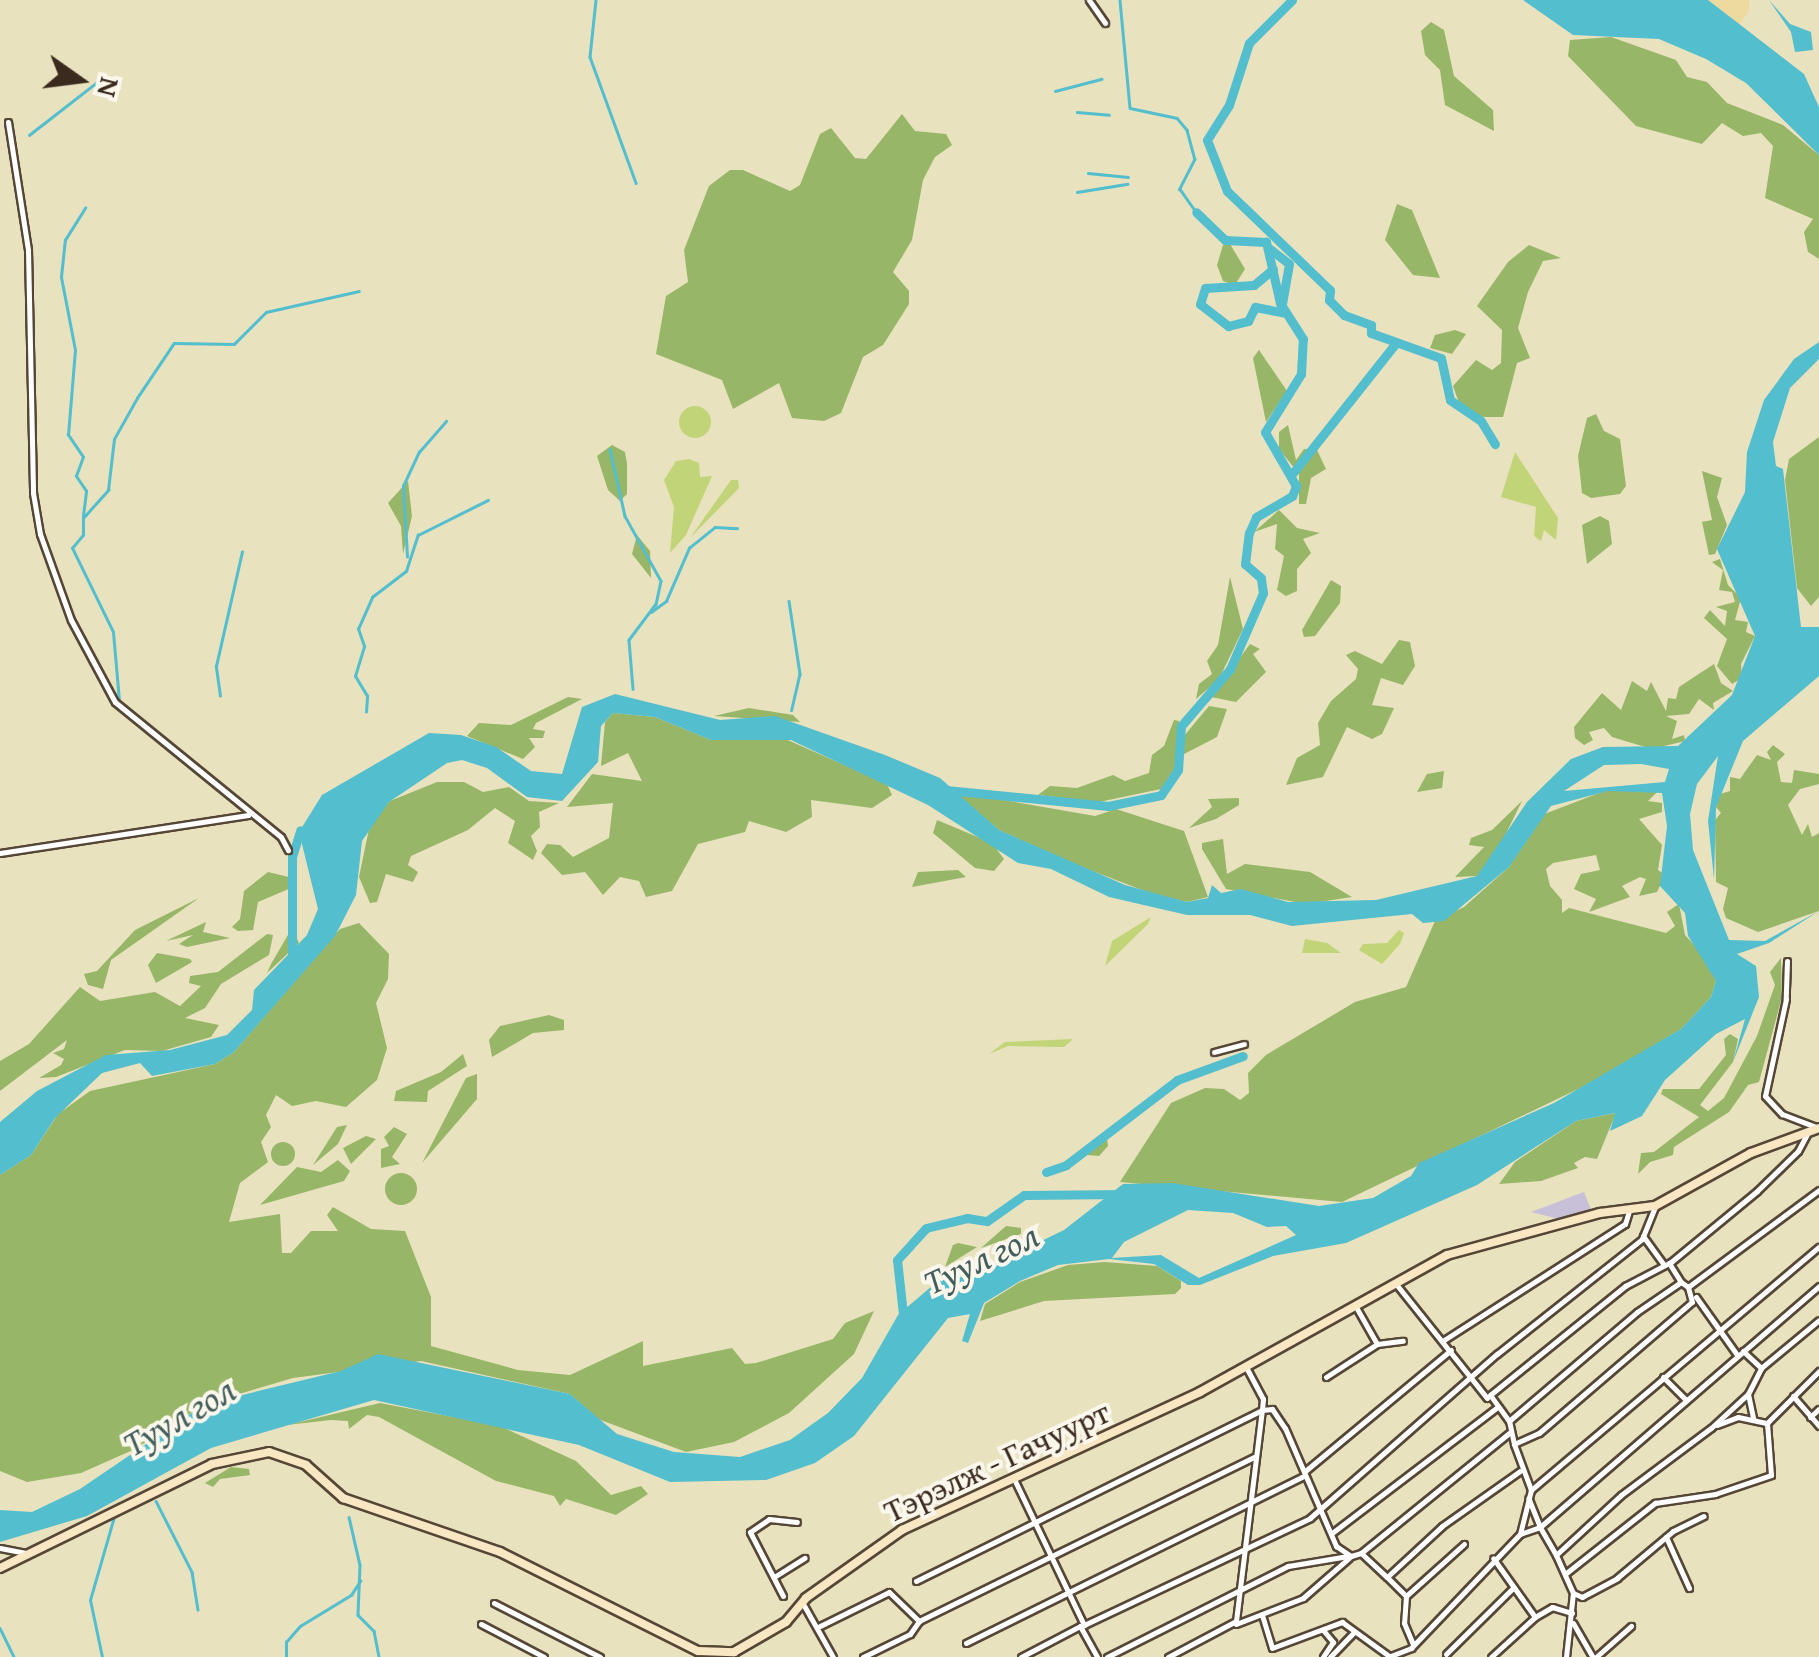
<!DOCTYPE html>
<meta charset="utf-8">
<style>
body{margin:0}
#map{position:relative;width:1819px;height:1657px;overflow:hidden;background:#e8e2bf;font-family:"Gentium Book Plus",serif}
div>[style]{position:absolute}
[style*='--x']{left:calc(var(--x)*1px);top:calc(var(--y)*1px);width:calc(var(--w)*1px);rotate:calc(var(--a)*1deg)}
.industrial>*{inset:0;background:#c8bfd8}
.green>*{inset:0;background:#c1d578}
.round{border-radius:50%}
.forest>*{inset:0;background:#98b668}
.sand>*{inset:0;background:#eeda9e}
.water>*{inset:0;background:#53bece}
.stream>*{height:2.5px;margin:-1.25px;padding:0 1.25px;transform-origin:1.25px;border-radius:1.25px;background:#53bece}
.river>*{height:9px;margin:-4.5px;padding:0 4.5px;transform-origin:4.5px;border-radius:4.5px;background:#53bece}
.roads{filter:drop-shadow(2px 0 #554636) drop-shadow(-2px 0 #554636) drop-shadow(0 2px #554636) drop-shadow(0 -2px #554636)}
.minor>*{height:5px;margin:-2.5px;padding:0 2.5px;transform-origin:2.5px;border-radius:2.5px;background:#fff}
.secondary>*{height:8px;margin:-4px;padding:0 4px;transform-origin:4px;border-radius:4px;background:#f9e7c3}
span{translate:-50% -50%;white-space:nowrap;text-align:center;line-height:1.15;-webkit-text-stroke:8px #fbf7ec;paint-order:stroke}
.street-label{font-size:32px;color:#3b2a1e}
.water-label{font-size:35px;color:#435e5c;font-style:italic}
.north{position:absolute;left:30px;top:30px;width:100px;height:100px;-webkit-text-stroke:8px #fbf7ec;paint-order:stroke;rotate:104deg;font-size:28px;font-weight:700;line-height:40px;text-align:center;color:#3b2a1e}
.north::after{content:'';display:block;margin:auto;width:35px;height:45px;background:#3b2a1e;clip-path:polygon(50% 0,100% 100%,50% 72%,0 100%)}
</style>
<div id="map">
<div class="industrial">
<div style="clip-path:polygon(1584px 1192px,1593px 1215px,1571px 1222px,1531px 1212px)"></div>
</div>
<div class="green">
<div class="round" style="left:679px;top:406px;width:32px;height:32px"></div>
<div style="clip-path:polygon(1515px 452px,1558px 518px,1556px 540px,1544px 530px,1541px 541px,1534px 536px,1536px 507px,1501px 497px)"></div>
<div style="clip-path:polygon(689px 459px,699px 463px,700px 477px,712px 476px,686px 535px,670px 553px,674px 507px,664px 480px,676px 461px)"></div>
<div style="clip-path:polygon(731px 480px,738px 480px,739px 488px,690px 538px)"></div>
<div style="clip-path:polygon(1151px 917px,1148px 924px,1105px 966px,1112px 941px)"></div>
<div style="clip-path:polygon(1399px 930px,1404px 933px,1400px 944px,1382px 964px,1359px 950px,1363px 944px,1387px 943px)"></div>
<div style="clip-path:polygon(1305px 939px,1327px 943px,1341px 953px,1302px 953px)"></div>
<div style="clip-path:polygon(1073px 1039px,1064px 1047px,1008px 1046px,989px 1054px,1005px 1042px)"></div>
</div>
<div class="forest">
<div style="clip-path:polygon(1431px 22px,1444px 30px,1454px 76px,1493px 110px,1494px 131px,1445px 105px,1440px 70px,1425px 55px,1421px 31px)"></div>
<div style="clip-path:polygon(1611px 37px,1676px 60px,1687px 77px,1707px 82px,1727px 103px,1783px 125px,1819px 155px,1819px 259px,1808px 252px,1804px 232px,1813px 219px,1765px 198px,1773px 146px,1761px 133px,1743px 136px,1722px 123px,1702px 144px,1636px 126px,1568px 56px,1570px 40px)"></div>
<div style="clip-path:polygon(902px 114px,915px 131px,946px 134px,952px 145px,935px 157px,923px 180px,912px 240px,893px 272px,909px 291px,909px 304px,883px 345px,863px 357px,841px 413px,824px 421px,792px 418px,779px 383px,733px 409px,722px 380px,656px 354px,666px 296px,688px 282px,684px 250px,709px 186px,730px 170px,743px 170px,790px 191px,800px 185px,820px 134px,831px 128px,855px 158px,866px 159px)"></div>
<div style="clip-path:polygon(1397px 204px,1412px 210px,1440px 278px,1413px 275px,1385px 240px)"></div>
<div style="clip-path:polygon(1230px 244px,1245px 269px,1235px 285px,1223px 281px,1217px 265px,1223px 245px)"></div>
<div style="clip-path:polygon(1529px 245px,1561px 258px,1543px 261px,1528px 292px,1518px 328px,1530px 358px,1517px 363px,1503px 417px,1483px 417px,1459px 403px,1453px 386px,1476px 360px,1492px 370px,1501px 363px,1502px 330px,1477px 306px,1508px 262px)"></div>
<div style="clip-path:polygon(1455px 330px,1466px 334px,1452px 354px,1430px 348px,1435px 335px)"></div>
<div style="clip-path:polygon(1259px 350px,1287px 391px,1266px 422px,1253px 358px)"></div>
<div style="clip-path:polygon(1596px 414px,1604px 431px,1620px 439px,1626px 486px,1620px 494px,1591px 498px,1582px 493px,1578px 456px,1587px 418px)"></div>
<div style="clip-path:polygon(1288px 425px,1296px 460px,1304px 449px,1317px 450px,1326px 469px,1311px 478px,1306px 504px,1299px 504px,1299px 474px,1279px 449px,1279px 432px)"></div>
<div style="clip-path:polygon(1819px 437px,1819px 597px,1811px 606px,1797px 588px,1785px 480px,1789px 459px)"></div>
<div style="clip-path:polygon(612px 445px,625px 452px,627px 464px,627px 494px,620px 501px,608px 490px,597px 456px)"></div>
<div style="clip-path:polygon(1702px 471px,1722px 478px,1717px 497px,1727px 525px,1715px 554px,1709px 555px,1702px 522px,1712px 520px)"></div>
<div style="clip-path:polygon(408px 481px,412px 516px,403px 554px,401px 526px,388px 503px)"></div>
<div style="clip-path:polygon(1279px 510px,1297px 528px,1320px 533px,1303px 539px,1311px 553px,1297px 569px,1297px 591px,1286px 596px,1277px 590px,1284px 556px,1275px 549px,1277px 524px,1254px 532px)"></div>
<div style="clip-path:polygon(1600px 516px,1609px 521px,1612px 544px,1587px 564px,1582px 525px)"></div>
<div style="clip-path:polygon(637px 535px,650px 551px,651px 578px,632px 554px)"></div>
<div style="clip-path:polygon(1720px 559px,1728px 585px,1741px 598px,1735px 620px,1748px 622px,1746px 632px,1755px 636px,1741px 664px,1742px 678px,1732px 684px,1717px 666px,1727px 639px,1704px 618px,1710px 610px,1725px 626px,1727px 611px,1716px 607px,1735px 602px,1732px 592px,1719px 590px,1723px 570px,1712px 562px)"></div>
<div style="clip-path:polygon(1230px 577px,1243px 629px,1219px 679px,1196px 699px,1199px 684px,1212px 674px,1207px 661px,1218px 645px)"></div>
<div style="clip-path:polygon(1331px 580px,1341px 586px,1340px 603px,1315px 636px,1304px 637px,1302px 630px)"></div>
<div style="clip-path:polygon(1399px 640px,1410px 642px,1415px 666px,1403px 685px,1381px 678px,1372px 705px,1394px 708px,1382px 734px,1372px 739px,1347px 727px,1323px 777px,1286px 785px,1297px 758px,1320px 745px,1318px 723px,1331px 701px,1356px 679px,1358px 669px,1346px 655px,1355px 651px,1382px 664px)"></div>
<div style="clip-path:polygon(1250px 644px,1260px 649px,1253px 654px,1266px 672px,1236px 702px,1211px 697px)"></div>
<div style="clip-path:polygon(1714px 664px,1721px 683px,1733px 691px,1713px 703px,1714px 710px,1699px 699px,1689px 714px,1666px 716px,1677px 721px,1672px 739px,1684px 735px,1685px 741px,1652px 749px,1612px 737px,1604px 728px,1589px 732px,1593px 740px,1584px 745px,1575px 738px,1574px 727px,1602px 693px,1621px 710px,1632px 681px,1647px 691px,1651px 682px,1666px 711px,1668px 698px,1676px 699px,1679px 687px)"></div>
<div style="clip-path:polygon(568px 697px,582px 699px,536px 723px,533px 729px,545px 731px,543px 738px,529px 738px,535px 747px,523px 759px,467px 736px,479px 723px,511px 725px)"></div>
<div style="clip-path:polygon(1209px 706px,1227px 709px,1217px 737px,1184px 754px,1184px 736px)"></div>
<div style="clip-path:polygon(749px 708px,793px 715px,800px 722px,714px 716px)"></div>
<div style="clip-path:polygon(613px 713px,655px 717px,711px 740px,781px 737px,887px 784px,892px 795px,872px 808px,811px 800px,812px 817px,786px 832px,749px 821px,745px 832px,698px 844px,672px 891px,646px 897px,639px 881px,620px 877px,603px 895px,585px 872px,562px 875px,541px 853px,547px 844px,560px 845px,573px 857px,609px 838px,613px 803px,567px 807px,592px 774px,642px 781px,628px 753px,601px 766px,605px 722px)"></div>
<div style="clip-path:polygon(1174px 720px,1179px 721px,1175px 768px,1161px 789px,1099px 802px,1038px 795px,1050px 786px,1077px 788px,1113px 775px,1125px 781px,1149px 773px,1152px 755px,1164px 746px)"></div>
<div style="clip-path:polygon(1773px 745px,1785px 754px,1777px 762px,1781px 782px,1792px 783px,1794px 770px,1819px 774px,1819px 784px,1800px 789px,1788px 805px,1802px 835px,1808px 824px,1812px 837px,1819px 833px,1819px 911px,1758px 932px,1726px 918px,1723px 909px,1728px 888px,1716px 882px,1715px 820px,1721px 813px,1716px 807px,1720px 794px,1730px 791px,1730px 777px,1740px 779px,1757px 755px,1771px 760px,1767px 752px)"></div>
<div style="clip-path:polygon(1444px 771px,1442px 788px,1417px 792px,1427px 774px)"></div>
<div style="clip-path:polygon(437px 782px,464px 782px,483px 792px,509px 787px,529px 801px,559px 803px,539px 812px,540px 827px,531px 836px,537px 851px,533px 860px,508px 843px,515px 821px,495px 808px,468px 830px,411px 856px,408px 865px,418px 872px,413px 882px,386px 874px,377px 902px,370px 903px,359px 877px,370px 824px,390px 801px)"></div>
<div style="clip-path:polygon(1607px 790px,1657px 792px,1648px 801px,1662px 803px,1662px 812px,1639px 819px,1662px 845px,1658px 870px,1665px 875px,1657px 892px,1639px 896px,1646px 879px,1640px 877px,1622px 886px,1630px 897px,1589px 912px,1596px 899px,1574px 889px,1581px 874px,1600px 870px,1596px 855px,1553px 863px,1546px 869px,1550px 886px,1562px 900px,1562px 913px,1569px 908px,1666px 933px,1675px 926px,1667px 912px,1679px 904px,1685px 935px,1711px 964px,1716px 981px,1711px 997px,1681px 1029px,1599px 1079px,1342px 1202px,1120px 1182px,1171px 1103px,1205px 1088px,1224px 1089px,1240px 1100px,1249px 1093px,1248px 1073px,1266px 1055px,1355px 1002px,1406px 987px,1435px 921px,1464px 907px,1509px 867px,1539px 816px)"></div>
<div style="clip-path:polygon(964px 793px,1095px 816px,1116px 809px,1184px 831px,1208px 897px,1187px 902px,1150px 893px,1074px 864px,999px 830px,959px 797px)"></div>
<div style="clip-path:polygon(1239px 798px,1239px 805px,1216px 819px,1189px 828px,1212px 807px,1208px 799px)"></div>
<div style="clip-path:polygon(1522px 801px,1493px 860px,1477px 876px,1455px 877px,1484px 847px,1469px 845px,1471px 838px,1492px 830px)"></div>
<div style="clip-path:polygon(937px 820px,992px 843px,1004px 859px,994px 871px,975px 868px,933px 833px)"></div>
<div style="clip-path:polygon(1223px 839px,1227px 874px,1245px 864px,1310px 872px,1352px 897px,1306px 904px,1226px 889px,1202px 849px,1202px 843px)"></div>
<div style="clip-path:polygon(958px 870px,966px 877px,912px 887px,918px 872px)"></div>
<div style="clip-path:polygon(268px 872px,293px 878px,291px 888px,258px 902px,253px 930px,238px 931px,232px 927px,240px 919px,244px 891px)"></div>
<div style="clip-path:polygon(199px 898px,111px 960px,103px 989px,88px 985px,84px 974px,97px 971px,135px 930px)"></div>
<div style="clip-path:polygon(206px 922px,203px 932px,230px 938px,187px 947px,179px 944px,193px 935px,166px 941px)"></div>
<div style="clip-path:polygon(359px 923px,389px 954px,388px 979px,376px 1003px,387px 1048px,377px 1080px,346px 1107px,316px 1101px,292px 1106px,276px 1095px,266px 1115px,271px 1127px,261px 1142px,268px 1162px,240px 1183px,229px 1222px,280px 1214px,282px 1253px,291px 1253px,311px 1231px,338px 1231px,327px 1215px,333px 1207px,371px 1229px,405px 1231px,431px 1297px,431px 1346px,518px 1370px,570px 1375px,643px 1341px,643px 1366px,732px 1348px,745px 1364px,756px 1363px,833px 1339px,845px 1323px,874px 1311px,854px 1354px,789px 1413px,734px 1442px,686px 1452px,598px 1419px,570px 1394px,421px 1361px,293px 1378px,205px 1404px,135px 1449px,81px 1473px,27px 1482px,0 1471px,0 1175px,31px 1155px,58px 1114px,90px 1091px,215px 1064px,234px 1052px,340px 929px)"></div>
<div style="clip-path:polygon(292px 928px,299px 943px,267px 973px,271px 964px)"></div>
<div style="clip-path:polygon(267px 934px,273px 935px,269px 955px,221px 984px,205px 1008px,185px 1018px,219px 1025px,211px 1037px,162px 1051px,125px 1050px,56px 1077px,39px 1078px,61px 1065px,64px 1059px,53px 1053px,64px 1049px,67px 1040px,0 1091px,0 1061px,29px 1044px,80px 987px,100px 1001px,155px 992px,180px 1006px,201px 986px,189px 983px,190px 976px,218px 972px)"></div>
<div style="clip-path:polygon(157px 953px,190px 959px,192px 962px,156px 983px,148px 965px)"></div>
<div style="clip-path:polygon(1781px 958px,1782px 997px,1759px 1082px,1748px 1085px,1729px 1112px,1674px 1147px,1673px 1155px,1650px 1162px,1638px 1174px,1641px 1153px,1654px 1152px,1699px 1117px,1661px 1094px,1663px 1089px,1699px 1089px,1726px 1055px,1724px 1039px,1730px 1034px,1738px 1039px,1733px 1062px,1700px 1105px,1708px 1111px,1724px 1098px,1757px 1036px,1775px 985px,1770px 972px)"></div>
<div style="clip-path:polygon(549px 1015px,564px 1020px,564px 1030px,533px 1033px,492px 1057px,489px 1040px,500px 1026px)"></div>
<div style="clip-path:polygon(463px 1054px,467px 1066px,428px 1091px,427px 1102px,394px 1101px,396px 1091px,441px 1072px)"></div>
<div style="clip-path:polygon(477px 1074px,477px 1099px,422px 1163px,466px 1078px)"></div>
<div style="clip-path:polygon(1616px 1113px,1597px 1159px,1585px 1157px,1574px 1163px,1578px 1168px,1541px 1181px,1499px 1184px,1515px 1162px,1576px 1121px)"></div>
<div style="clip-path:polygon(347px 1125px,338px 1144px,313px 1165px,337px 1127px)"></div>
<div style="clip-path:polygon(394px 1127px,407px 1134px,392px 1157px,400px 1164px,381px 1168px,381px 1149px,389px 1146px,384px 1137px)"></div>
<div style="clip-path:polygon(1106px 1131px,1108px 1146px,1099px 1156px,1076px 1154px)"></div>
<div style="clip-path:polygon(366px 1136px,376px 1139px,351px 1164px,343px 1148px)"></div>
<div class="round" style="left:271px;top:1142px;width:24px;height:24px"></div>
<div style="clip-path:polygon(338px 1160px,350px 1171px,344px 1181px,260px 1205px,297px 1167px,321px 1172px)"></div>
<div class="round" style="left:385px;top:1173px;width:32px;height:32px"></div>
<div style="clip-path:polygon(1006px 1226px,1021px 1228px,1021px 1234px,981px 1248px)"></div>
<div style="clip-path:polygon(953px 1245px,958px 1243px,977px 1247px,945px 1267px)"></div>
<div style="clip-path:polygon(1105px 1262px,1157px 1266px,1181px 1281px,1181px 1288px,1175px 1294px,1044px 1301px,980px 1321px,985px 1304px,1020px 1282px,1068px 1265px)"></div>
<div style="clip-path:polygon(380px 1403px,500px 1426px,576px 1461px,611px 1495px,641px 1486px,648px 1494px,616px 1515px,566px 1499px,560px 1506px,554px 1496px,496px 1481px,379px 1417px,367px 1415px,349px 1429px,348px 1421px,331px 1420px,287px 1425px)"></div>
<div style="clip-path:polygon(231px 1467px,249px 1469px,250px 1475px,220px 1479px,213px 1487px,205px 1483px)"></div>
</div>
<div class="sand">
<div style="clip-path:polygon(1708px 0,1749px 0,1749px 10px,1739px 25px)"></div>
</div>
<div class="water">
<div style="clip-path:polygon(1523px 0,1708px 0,1804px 74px,1819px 107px,1819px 155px,1746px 83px,1706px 59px,1659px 39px,1573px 35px)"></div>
<div style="clip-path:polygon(1769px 0,1790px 24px,1811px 32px,1813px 50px,1795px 52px,1791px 32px)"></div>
<div style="clip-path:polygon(evenodd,1819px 342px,1819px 359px,1790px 388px,1773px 442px,1776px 466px,1783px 469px,1801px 627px,1819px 627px,1819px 676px,1743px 741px,1716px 807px,1714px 879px,1708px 821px,1718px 756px,1697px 784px,1690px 814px,1693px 850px,1729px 940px,1765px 941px,1819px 911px,1769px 943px,1737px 954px,1756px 966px,1759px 997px,1733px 1062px,1745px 1019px,1716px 1034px,1665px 1080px,1642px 1116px,1610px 1131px,1615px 1113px,1576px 1121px,1477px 1185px,1346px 1243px,1273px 1256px,1200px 1285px,1188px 1285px,1154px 1264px,1109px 1259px,1058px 1265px,1020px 1281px,984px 1303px,968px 1343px,962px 1341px,970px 1314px,948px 1318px,854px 1436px,815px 1463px,766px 1480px,670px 1482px,579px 1445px,374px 1400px,211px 1448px,87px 1516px,0 1542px,0 1510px,32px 1512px,80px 1489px,205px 1404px,341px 1371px,378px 1354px,570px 1394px,617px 1434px,674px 1452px,740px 1457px,790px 1440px,828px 1413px,862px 1378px,898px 1315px,939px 1280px,969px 1276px,1064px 1230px,1123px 1184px,1172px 1183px,1319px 1206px,1373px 1198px,1411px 1176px,1419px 1163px,1554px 1103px,1681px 1029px,1711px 997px,1716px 981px,1688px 936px,1685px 913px,1660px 886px,1667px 826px,1662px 793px,1608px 791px,1551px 806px,1509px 867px,1444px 921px,1423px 923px,1412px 914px,1292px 926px,1250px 915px,1187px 915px,1109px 897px,1051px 869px,1018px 863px,928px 805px,791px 740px,711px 740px,655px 717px,613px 713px,601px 726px,598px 762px,562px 801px,527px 797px,487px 768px,462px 760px,447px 763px,389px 802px,362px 841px,356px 895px,335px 936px,234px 1052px,215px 1064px,152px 1076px,140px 1063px,102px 1073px,55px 1118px,31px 1155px,0 1175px,0 1122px,37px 1091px,106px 1055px,170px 1050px,227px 1035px,252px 1010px,254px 990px,307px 935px,318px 909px,299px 832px,322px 795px,429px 733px,461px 735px,496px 747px,531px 771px,562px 774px,582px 707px,615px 694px,720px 720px,775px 716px,885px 755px,940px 778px,999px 830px,1125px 885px,1187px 902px,1208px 898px,1212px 885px,1221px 893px,1241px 889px,1288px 902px,1376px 900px,1477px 876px,1527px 802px,1571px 759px,1603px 747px,1678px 746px,1732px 695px,1755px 636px,1717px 549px,1745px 492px,1747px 452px,1764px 400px,1794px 359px,1819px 342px,1641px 764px,1669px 769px,1665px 782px,1564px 791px,1604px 765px,1641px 764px,1819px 342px,1188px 1210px,1233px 1213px,1267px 1227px,1286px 1226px,1296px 1235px,1199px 1278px,1161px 1255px,1112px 1258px,1124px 1242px,1188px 1210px)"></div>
</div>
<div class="stream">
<div style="--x:596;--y:0;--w:57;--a:96"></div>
<div style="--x:590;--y:57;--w:134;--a:69.9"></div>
<div style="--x:1120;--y:0;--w:108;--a:84.7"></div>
<div style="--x:1130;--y:108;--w:48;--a:12"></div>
<div style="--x:1177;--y:118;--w:16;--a:50"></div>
<div style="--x:1187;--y:130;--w:30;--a:75"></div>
<div style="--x:1195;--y:159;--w:34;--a:117"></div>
<div style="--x:1180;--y:189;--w:28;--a:55"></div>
<div style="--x:1055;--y:91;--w:48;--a:-14.6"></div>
<div style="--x:1077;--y:112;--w:32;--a:5"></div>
<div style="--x:29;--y:135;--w:86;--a:-37.9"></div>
<div style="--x:1088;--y:173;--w:40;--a:5.7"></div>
<div style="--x:1077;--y:192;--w:51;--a:-9.1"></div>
<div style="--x:610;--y:449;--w:69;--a:77.4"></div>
<div style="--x:625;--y:516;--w:74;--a:61"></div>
<div style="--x:661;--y:581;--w:24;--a:102"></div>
<div style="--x:656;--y:604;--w:45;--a:126.9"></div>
<div style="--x:629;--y:640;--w:49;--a:85.3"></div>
<div style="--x:83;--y:516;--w:25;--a:-83"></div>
<div style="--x:86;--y:491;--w:18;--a:-124"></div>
<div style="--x:76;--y:476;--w:20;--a:-70"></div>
<div style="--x:83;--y:457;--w:27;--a:-124"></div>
<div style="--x:68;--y:435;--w:85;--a:-85.3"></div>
<div style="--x:75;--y:350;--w:74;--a:-100.9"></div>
<div style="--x:61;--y:277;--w:37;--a:-84"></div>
<div style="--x:65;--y:240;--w:38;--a:-58"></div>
<div style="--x:407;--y:557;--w:71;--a:-93.2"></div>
<div style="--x:403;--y:486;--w:38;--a:-65"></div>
<div style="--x:419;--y:452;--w:41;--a:-48.9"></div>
<div style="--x:789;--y:601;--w:74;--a:81.4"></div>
<div style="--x:800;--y:674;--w:37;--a:103"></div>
<div style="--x:651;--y:612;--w:19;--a:-36"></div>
<div style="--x:666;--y:601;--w:58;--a:-66.5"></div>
<div style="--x:689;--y:548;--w:33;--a:-39"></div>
<div style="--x:715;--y:527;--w:22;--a:3"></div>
<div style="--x:220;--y:696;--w:30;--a:-98"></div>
<div style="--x:216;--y:666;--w:117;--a:-77.2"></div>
<div style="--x:119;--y:701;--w:69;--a:-95"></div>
<div style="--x:113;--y:632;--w:93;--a:-116"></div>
<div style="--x:72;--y:548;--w:17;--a:-50"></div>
<div style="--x:83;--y:535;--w:17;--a:-90"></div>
<div style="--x:83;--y:518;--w:38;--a:-48"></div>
<div style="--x:108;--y:490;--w:51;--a:-83.3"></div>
<div style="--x:114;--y:439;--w:47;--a:-60.7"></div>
<div style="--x:137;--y:398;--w:66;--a:-56.1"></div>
<div style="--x:174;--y:343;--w:60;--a:1"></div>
<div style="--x:234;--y:344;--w:45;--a:-45"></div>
<div style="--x:266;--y:312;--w:95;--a:-12.7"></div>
<div style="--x:366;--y:712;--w:16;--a:-86"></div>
<div style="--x:367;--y:696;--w:23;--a:-121"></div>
<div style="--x:355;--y:676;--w:31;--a:-73"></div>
<div style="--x:364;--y:646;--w:18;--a:-109"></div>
<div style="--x:358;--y:629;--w:35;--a:-66"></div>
<div style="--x:372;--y:597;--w:43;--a:-37.4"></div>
<div style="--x:406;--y:571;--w:38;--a:-72"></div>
<div style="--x:418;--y:535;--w:78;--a:-26.6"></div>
<div style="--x:156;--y:1501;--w:80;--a:63.1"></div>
<div style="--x:192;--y:1572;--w:38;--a:81"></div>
<div style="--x:349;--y:1517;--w:49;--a:77.1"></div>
<div style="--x:360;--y:1565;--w:50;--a:92.3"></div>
<div style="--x:358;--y:1615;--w:23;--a:45"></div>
<div style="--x:374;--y:1631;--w:26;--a:79"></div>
<div style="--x:0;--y:1628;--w:32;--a:64"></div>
<div style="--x:102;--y:1657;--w:58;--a:-101.9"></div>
<div style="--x:90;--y:1600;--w:86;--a:-73.9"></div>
<div style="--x:286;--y:1657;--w:15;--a:-90"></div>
<div style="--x:286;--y:1642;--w:21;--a:-49"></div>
<div style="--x:300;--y:1626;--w:60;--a:-31.3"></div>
<div style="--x:351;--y:1595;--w:17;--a:-57"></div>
</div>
<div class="river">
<div style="--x:1292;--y:0;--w:61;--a:135"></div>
<div style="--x:1249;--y:43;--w:65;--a:107.9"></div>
<div style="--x:1229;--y:105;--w:41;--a:122.2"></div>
<div style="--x:1207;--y:140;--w:55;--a:68.6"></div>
<div style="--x:1227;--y:191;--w:143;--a:43.9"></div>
<div style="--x:1330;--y:290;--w:10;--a:96"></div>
<div style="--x:1329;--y:300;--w:21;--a:45"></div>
<div style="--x:1344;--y:315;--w:29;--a:20"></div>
<div style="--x:1371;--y:325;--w:8;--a:90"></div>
<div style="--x:1371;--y:333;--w:74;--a:19.7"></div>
<div style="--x:1441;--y:358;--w:43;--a:77.9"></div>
<div style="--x:1450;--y:400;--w:37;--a:34"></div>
<div style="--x:1481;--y:421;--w:27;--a:59"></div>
<div style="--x:1270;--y:249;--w:24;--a:38"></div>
<div style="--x:1289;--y:264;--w:40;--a:100"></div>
<div style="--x:1273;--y:269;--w:25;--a:140"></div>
<div style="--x:1254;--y:285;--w:49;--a:176.5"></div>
<div style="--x:1205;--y:288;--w:17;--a:107"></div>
<div style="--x:1200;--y:304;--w:36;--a:38"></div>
<div style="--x:1228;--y:326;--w:21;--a:-14"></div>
<div style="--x:1248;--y:321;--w:16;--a:-63"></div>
<div style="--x:1255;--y:307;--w:31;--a:11"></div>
<div style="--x:1292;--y:474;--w:167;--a:-51.6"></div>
<div style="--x:946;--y:790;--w:163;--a:5.6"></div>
<div style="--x:1108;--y:806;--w:54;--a:-11.7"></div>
<div style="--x:1161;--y:795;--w:30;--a:-56"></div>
<div style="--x:1178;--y:770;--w:44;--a:-86.1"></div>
<div style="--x:1181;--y:726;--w:75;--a:-49.3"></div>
<div style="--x:1230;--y:669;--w:83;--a:-66.5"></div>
<div style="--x:1263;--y:593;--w:15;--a:-98"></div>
<div style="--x:1261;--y:578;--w:21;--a:-139"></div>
<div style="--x:1245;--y:564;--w:31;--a:-83"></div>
<div style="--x:1249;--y:533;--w:17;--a:-66"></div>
<div style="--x:1256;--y:517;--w:42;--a:-30.3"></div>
<div style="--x:1292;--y:496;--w:11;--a:-68"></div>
<div style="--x:1296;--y:486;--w:62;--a:-119.9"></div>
<div style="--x:1265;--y:432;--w:68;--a:-58.2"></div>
<div style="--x:1301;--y:374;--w:35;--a:-87"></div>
<div style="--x:1303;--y:339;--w:43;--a:-122.6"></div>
<div style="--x:1280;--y:303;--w:63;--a:-102.9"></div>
<div style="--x:1266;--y:242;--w:41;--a:-177.2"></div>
<div style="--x:1225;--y:240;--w:40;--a:-136"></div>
<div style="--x:292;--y:963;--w:106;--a:-90"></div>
<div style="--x:292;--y:857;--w:28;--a:-73"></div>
<div style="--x:1046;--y:1172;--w:21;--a:-19"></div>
<div style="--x:1066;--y:1165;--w:140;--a:-37.4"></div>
<div style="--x:1177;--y:1080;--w:70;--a:-20"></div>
<div style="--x:904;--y:1323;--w:63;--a:-96.3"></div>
<div style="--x:897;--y:1260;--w:43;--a:-47.8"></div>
<div style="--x:926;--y:1228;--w:42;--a:-13.7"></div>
<div style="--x:967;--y:1218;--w:20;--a:9"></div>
<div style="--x:987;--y:1221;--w:45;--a:-35.1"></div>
<div style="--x:1024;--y:1195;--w:101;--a:-0.6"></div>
</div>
<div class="roads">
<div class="minor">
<div style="--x:1089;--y:0;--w:28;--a:55"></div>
<div style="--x:8;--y:122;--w:130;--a:81.1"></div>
<div style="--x:28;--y:250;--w:243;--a:88.8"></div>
<div style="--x:33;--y:493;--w:42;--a:80.3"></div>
<div style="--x:40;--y:534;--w:91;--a:70.2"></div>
<div style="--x:71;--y:620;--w:93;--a:61.8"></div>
<div style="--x:115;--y:702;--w:214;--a:39.1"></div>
<div style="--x:281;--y:837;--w:15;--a:62"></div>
<div style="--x:0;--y:853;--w:251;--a:-8.7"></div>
<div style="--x:1787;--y:961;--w:38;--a:92"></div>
<div style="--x:1786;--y:999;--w:99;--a:102.2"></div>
<div style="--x:1765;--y:1096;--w:25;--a:47"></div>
<div style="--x:1782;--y:1114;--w:36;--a:21"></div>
<div style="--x:1214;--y:1052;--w:31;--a:-15"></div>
<div style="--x:1643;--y:1236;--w:36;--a:54"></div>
<div style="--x:1669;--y:1263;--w:22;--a:58"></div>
<div style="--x:1396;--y:1284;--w:146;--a:51.4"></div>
<div style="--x:1696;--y:1297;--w:72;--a:54.6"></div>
<div style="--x:1444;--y:1340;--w:215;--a:-32.7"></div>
<div style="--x:1625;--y:1224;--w:14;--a:-73"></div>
<div style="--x:1377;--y:1344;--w:26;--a:-7"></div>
<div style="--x:1743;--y:1351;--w:25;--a:43"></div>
<div style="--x:1326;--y:1377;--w:61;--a:-32.9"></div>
<div style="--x:1377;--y:1344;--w:43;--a:-119.6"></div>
<div style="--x:1663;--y:1377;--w:33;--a:45"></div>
<div style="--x:1748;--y:1394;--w:25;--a:78"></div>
<div style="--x:1793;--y:1396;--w:40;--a:49"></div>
<div style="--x:1810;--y:1417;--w:12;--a:-42"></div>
<div style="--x:1509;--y:1421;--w:32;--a:-126"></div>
<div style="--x:1490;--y:1395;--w:174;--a:-38.9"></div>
<div style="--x:1625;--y:1286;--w:52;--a:-27.6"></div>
<div style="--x:1671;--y:1262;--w:112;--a:-39.5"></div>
<div style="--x:1757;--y:1191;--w:57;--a:-44.3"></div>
<div style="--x:1798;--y:1151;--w:19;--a:-62"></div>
<div style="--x:1717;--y:1425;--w:22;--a:-21"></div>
<div style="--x:1738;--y:1417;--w:30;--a:12"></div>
<div style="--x:1514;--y:1444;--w:24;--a:-102"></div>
<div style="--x:1509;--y:1421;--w:168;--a:-40.4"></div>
<div style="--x:1637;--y:1312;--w:53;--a:-34.3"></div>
<div style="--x:1681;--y:1282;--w:9;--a:36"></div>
<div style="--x:1304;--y:1472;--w:191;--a:-39.7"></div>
<div style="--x:1015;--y:1481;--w:160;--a:64.4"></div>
<div style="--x:1084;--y:1625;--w:250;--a:-25.3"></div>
<div style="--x:1310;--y:1518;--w:249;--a:-41.3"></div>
<div style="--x:1497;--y:1354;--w:185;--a:-38.4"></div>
<div style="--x:1642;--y:1239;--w:35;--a:-68"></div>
<div style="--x:1531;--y:1490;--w:49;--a:-110.3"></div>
<div style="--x:1514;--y:1444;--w:27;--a:-24"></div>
<div style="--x:1539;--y:1433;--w:201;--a:-40.6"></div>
<div style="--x:1692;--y:1302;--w:16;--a:-105"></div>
<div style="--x:1688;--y:1287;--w:163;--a:-36.5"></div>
<div style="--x:1332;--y:1533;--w:206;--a:-37.3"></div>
<div style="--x:1520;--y:1534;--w:21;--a:-19"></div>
<div style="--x:1540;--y:1527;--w:31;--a:-112"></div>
<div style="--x:1666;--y:1537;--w:56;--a:65.7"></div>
<div style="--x:1464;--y:1544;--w:78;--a:138.1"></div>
<div style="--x:1406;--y:1596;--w:27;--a:-135"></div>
<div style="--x:1387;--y:1577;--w:75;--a:-42.8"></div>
<div style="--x:1442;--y:1526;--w:95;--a:-35.2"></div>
<div style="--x:0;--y:1548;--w:25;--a:11"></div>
<div style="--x:1361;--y:1553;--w:191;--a:-39"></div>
<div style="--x:1556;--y:1555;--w:32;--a:-120"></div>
<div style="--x:1540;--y:1527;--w:369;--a:-40.8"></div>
<div style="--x:1565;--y:1574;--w:115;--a:-38.3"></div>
<div style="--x:1655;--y:1503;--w:61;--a:-8.5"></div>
<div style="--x:1715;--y:1494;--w:59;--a:-18.7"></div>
<div style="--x:1771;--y:1475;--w:52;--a:-94.4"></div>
<div style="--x:1767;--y:1423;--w:74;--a:-45"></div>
<div style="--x:774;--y:1577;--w:36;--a:-32"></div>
<div style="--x:916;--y:1581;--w:386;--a:-26.3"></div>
<div style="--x:1262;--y:1410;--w:11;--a:-85"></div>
<div style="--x:1263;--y:1399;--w:36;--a:-118"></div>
<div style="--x:1573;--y:1593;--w:10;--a:24"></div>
<div style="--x:1582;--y:1597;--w:40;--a:-28"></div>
<div style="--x:1617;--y:1578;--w:73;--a:-40"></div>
<div style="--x:1673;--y:1531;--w:34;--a:-26"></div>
<div style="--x:783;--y:1596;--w:72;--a:-117.3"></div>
<div style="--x:750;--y:1532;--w:23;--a:-34"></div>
<div style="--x:769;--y:1519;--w:28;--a:6"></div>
<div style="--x:1406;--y:1596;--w:27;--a:94"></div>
<div style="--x:1404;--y:1623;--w:23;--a:67"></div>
<div style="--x:802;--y:1602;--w:63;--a:60.6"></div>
<div style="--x:494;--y:1603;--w:119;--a:27"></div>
<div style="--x:1262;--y:1615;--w:34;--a:73"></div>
<div style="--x:1272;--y:1648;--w:75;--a:-20.4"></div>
<div style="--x:1342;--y:1622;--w:58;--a:35.9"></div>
<div style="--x:1535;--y:1617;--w:20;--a:-30"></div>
<div style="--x:1552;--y:1607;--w:21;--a:17"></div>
<div style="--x:1573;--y:1623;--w:39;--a:60"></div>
<div style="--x:481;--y:1624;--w:71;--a:27.6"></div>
<div style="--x:1236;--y:1624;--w:72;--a:-21.2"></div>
<div style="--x:1303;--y:1598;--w:61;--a:-41"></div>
<div style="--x:820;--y:1626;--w:77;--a:-26.2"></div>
<div style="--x:889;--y:1592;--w:42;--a:44"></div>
<div style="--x:1323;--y:1630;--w:16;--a:50"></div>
<div style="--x:1333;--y:1642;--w:18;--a:124"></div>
<div style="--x:966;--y:1643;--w:375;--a:-26.3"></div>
<div style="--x:1446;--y:1654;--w:95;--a:-44.6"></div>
<div style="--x:863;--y:1657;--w:52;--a:-26.1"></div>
<div style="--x:910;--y:1634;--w:16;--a:-55"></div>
<div style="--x:919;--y:1621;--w:373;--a:-26.1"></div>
<div style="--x:1021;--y:1657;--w:67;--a:-27.7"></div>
<div style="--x:1080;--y:1626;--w:35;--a:61"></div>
<div style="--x:1107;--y:1657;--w:203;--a:-26.7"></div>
<div style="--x:1288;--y:1566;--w:61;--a:-9.5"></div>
<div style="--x:1168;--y:1657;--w:77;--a:-27.9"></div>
<div style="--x:1236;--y:1621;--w:213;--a:-83"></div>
<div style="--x:1262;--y:1410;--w:10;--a:-6"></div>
<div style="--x:1272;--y:1409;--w:23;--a:56"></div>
<div style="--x:1285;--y:1428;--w:129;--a:66.6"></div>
<div style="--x:1336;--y:1546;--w:18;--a:34"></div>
<div style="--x:1351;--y:1556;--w:10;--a:-17"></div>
<div style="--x:1361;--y:1553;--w:35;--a:43"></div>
<div style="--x:1330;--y:1657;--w:35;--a:-46"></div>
<div style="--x:1388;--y:1657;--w:25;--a:-21"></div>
<div style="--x:1411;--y:1648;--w:158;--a:-46.3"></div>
<div style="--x:1520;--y:1534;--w:45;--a:-76"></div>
<div style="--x:1531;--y:1490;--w:377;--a:-40.2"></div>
<div style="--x:1491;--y:1657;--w:59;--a:-42.3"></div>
<div style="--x:1535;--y:1617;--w:72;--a:-125.4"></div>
<div style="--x:1566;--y:1657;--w:64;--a:-83.8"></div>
<div style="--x:1573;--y:1593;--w:42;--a:-114.1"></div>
<div style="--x:1556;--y:1555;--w:88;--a:-42.7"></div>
<div style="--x:1621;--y:1495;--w:112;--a:-36.7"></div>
<div style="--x:1711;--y:1428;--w:50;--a:-42.6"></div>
<div style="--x:1748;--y:1394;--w:29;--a:-63"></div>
<div style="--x:1761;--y:1368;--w:75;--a:-39.6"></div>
<div style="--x:1596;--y:1657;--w:47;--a:-41.5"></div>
</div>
<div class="secondary">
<div style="--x:0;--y:1568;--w:236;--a:-26.1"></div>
<div style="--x:212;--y:1464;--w:58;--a:-11.9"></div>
<div style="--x:269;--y:1452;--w:39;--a:19"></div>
<div style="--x:306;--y:1465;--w:50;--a:41.7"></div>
<div style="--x:343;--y:1498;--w:166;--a:19"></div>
<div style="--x:500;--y:1552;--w:221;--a:26.6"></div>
<div style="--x:698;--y:1651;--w:36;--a:2"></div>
<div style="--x:734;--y:1652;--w:60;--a:-30"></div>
<div style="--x:786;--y:1622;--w:31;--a:-50"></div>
<div style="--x:806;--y:1598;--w:118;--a:-35.3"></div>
<div style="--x:902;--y:1530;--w:328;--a:-24.8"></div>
<div style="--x:1200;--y:1392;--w:282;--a:-29"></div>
<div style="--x:1447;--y:1255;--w:159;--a:-15.4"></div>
<div style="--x:1600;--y:1213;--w:55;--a:-7.3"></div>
<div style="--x:1655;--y:1206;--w:110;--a:-28.9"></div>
<div style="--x:1751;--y:1153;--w:72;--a:-20.2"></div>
</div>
</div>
<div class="street-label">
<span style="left:997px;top:1462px;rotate:-25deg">Тэрэлж - Гачуурт</span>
</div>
<div class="water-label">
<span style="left:981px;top:1259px;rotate:-25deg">Туул гол</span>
<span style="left:179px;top:1417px;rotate:-30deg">Туул гол</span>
</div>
<div class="north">N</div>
</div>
